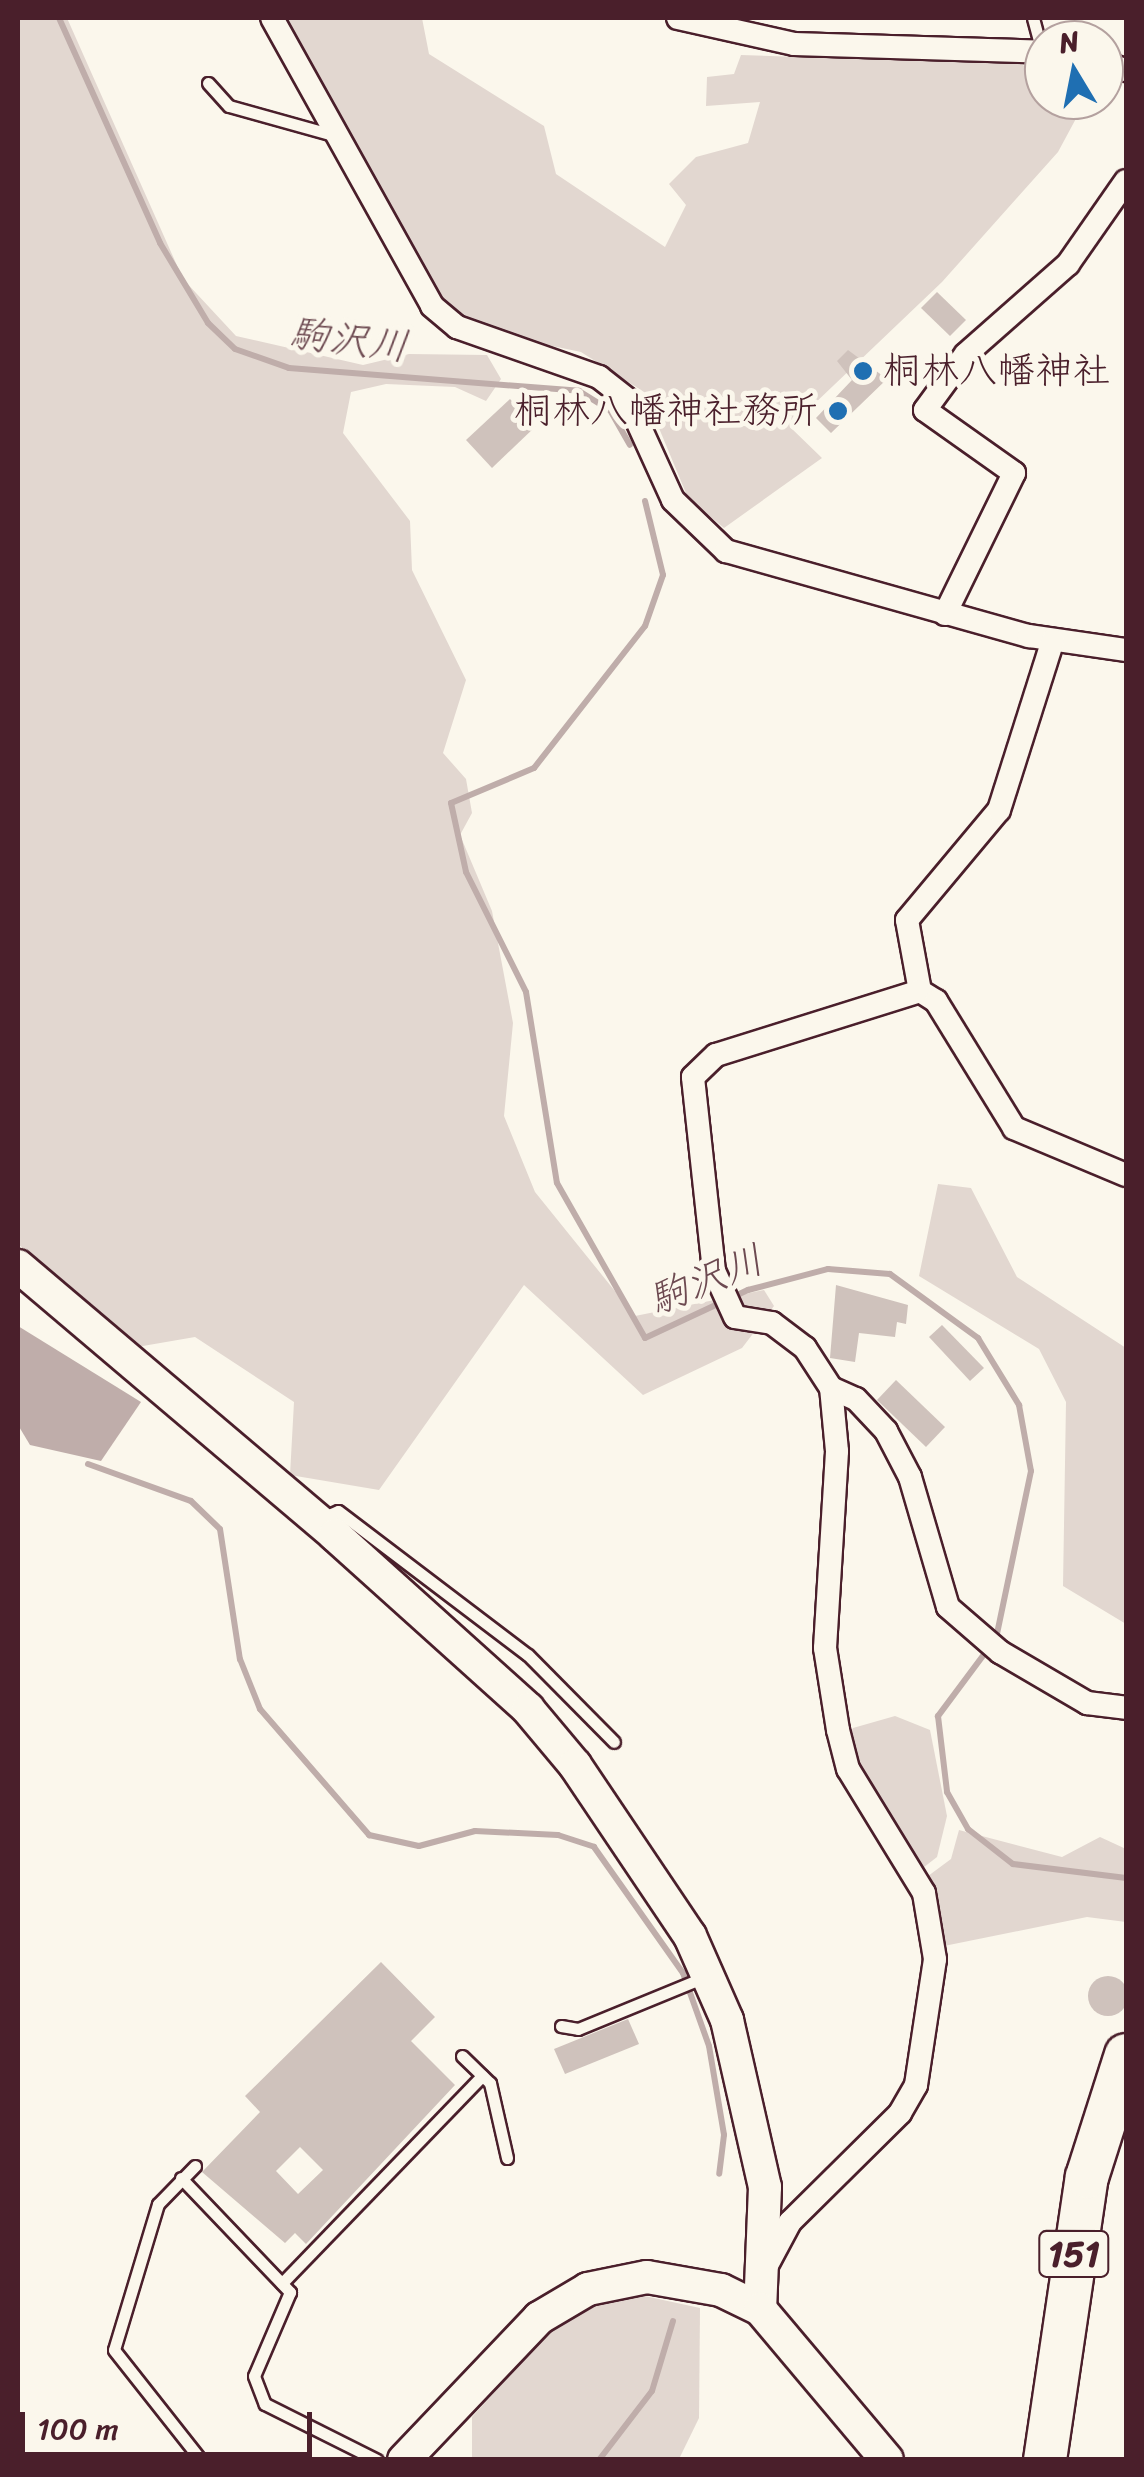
<!DOCTYPE html>
<meta charset="utf-8">
<style>
body{margin:0}
#map{position:relative;width:1144px;height:2477px;overflow:hidden;background:#fbf7ec;font-family:Sriracha,"Klee One",sans-serif}
div>[style]{position:absolute}
[style*='--x']{left:calc(var(--x)*1px);top:calc(var(--y)*1px);width:calc(var(--w)*1px);rotate:calc(var(--a)*1deg)}
.green>*{inset:0;background:#e2d7d0}
.water>*{inset:0;background:#bfadaa}
.stream>*{height:6px;margin:-3px;padding:0 3px;transform-origin:3px;border-radius:3px;background:#bfadaa}
.building>*{inset:0;background:#cfc2bc}
.round{border-radius:50%}
.roads{filter:drop-shadow(2px 0 #4a1f2b) drop-shadow(-2px 0 #4a1f2b) drop-shadow(0 2px #4a1f2b) drop-shadow(0 -2px #4a1f2b)}
.lane>*{height:11px;margin:-5.5px;padding:0 5.5px;transform-origin:5.5px;border-radius:5.5px;background:#fbf7ec}
.street>*{height:22px;margin:-11px;padding:0 11px;transform-origin:11px;border-radius:11px;background:#fbf7ec}
.secondary>*{height:32px;margin:-16px;padding:0 16px;transform-origin:16px;border-radius:16px;background:#fbf7ec}
.highway>*{height:42px;margin:-21px;padding:0 21px;transform-origin:21px;border-radius:21px;background:#fbf7ec}
.dots>*{width:28px;height:28px;translate:-50% -50%;box-sizing:border-box;border:5px solid #fbf7ec;border-radius:50%}
span{translate:-50% -50%;white-space:nowrap;text-align:center;line-height:1.15;-webkit-text-stroke:10px #fbf7ec;paint-order:stroke}
.shield-label span{padding:2px 8px;background:#fbf7ec;border:2px solid;border-radius:8px;-webkit-text-stroke-width:0}
.shield-label{font-size:35px;color:#4a1f2b;font-weight:700}
.poi-label{font-size:38px;color:#4a1f2b}
.left{translate:0 -50%;text-align:left}
.right{translate:-100% -50%;text-align:right}
.water-label{font-size:40px;color:#6d4a51;font-style:italic}
.frame{position:absolute;inset:0;border:20px solid #4a1f2b;pointer-events:none}
.north{position:absolute;left:1024px;top:20px;width:100px;height:100px;box-sizing:border-box;background:#fbf7ec;border:2px solid #b4a19f;border-radius:50%;rotate:350deg;font-size:28px;font-weight:700;line-height:40px;text-align:center;color:#4a1f2b}
.north::after{content:'';display:block;margin:auto;width:35px;height:45px;background:#1f6fb2;clip-path:polygon(50% 0,100% 100%,50% 72%,0 100%)}
.scale{position:absolute;left:20px;top:2412px;width:292px;height:45px;box-sizing:border-box;border:5px solid #4a1f2b;border-top:0;padding-left:12px;font-size:30px;line-height:35px;white-space:nowrap;color:#4a1f2b;-webkit-text-stroke:8px #fbf7ec;paint-order:stroke}
</style>
<div id="map">
<div class="green">
<div style="clip-path:polygon(18px 18px,67px 18px,183px 279px,236px 336px,363px 365px,409px 354px,487px 355px,501px 379px,486px 401px,455px 387px,386px 384px,351px 392px,343px 433px,410px 521px,412px 570px,466px 680px,443px 753px,466px 779px,472px 813px,460px 835px,492px 911px,513px 1023px,504px 1116px,535px 1192px,635px 1316px,764px 1290px,774px 1306px,742px 1348px,643px 1395px,524px 1285px,379px 1490px,290px 1475px,294px 1402px,195px 1337px,137px 1347px,18px 1244px)"></div>
<div style="clip-path:polygon(282px 18px,422px 18px,429px 54px,544px 126px,556px 174px,665px 247px,686px 205px,669px 184px,696px 157px,748px 143px,760px 102px,706px 106px,707px 77px,734px 74px,741px 55px,1021px 64px,1044px 77px,1044px 100px,1086px 100px,1058px 152px,942px 282px,790px 427px,822px 458px,724px 528px,688px 498px,644px 392px,581px 352px,514px 338px,441px 305px)"></div>
<div style="clip-path:polygon(938px 1184px,971px 1188px,1017px 1277px,1126px 1348px,1126px 1624px,1063px 1586px,1066px 1402px,1039px 1349px,919px 1276px)"></div>
<div style="clip-path:polygon(895px 1716px,930px 1730px,947px 1816px,937px 1857px,919px 1871px,904px 1859px,847px 1742px,853px 1728px)"></div>
<div style="clip-path:polygon(959px 1830px,1062px 1857px,1100px 1837px,1126px 1849px,1126px 1922px,1087px 1917px,944px 1946px,924px 1879px,951px 1859px)"></div>
<div style="clip-path:polygon(640px 2295px,700px 2308px,699px 2418px,679px 2459px,472px 2460px,472px 2417px,547px 2334px,594px 2304px)"></div>
</div>
<div class="water">
<div style="clip-path:polygon(18px 1326px,141px 1402px,101px 1461px,30px 1445px,18px 1425px)"></div>
</div>
<div class="stream">
<div style="--x:59;--y:18;--w:247;--a:65.8"></div>
<div style="--x:160;--y:243;--w:93;--a:59"></div>
<div style="--x:208;--y:323;--w:37;--a:44"></div>
<div style="--x:235;--y:349;--w:57;--a:19.4"></div>
<div style="--x:289;--y:368;--w:291;--a:4.5"></div>
<div style="--x:579;--y:391;--w:36;--a:32"></div>
<div style="--x:610;--y:410;--w:40;--a:60.3"></div>
<div style="--x:645;--y:501;--w:76;--a:76.3"></div>
<div style="--x:663;--y:575;--w:54;--a:109.4"></div>
<div style="--x:645;--y:626;--w:180;--a:128"></div>
<div style="--x:534;--y:768;--w:90;--a:157.1"></div>
<div style="--x:451;--y:803;--w:71;--a:77.7"></div>
<div style="--x:466;--y:872;--w:134;--a:63.4"></div>
<div style="--x:526;--y:992;--w:193;--a:80.8"></div>
<div style="--x:557;--y:1183;--w:178;--a:60.4"></div>
<div style="--x:645;--y:1338;--w:114;--a:-25"></div>
<div style="--x:748;--y:1290;--w:83;--a:-14.7"></div>
<div style="--x:828;--y:1269;--w:62;--a:4.6"></div>
<div style="--x:890;--y:1274;--w:109;--a:36"></div>
<div style="--x:978;--y:1338;--w:79;--a:58.5"></div>
<div style="--x:1019;--y:1405;--w:67;--a:79.7"></div>
<div style="--x:1031;--y:1471;--w:172;--a:101.8"></div>
<div style="--x:88;--y:1464;--w:109;--a:19.8"></div>
<div style="--x:191;--y:1501;--w:40;--a:44"></div>
<div style="--x:220;--y:1529;--w:132;--a:81.3"></div>
<div style="--x:240;--y:1659;--w:54;--a:68.2"></div>
<div style="--x:260;--y:1709;--w:167;--a:49.1"></div>
<div style="--x:369;--y:1835;--w:51;--a:12.4"></div>
<div style="--x:419;--y:1846;--w:58;--a:-15"></div>
<div style="--x:475;--y:1831;--w:83;--a:2.8"></div>
<div style="--x:558;--y:1835;--w:38;--a:18"></div>
<div style="--x:594;--y:1847;--w:154;--a:54.8"></div>
<div style="--x:683;--y:1973;--w:77;--a:70.4"></div>
<div style="--x:709;--y:2046;--w:90;--a:80.4"></div>
<div style="--x:724;--y:2135;--w:39;--a:97"></div>
<div style="--x:988;--y:1649;--w:84;--a:126.7"></div>
<div style="--x:938;--y:1716;--w:77;--a:83.2"></div>
<div style="--x:947;--y:1792;--w:43;--a:60.4"></div>
<div style="--x:968;--y:1829;--w:57;--a:37.9"></div>
<div style="--x:1013;--y:1864;--w:114;--a:7.1"></div>
<div style="--x:599;--y:2460;--w:87;--a:-52.5"></div>
<div style="--x:652;--y:2391;--w:73;--a:-73.3"></div>
</div>
<div class="building">
<div style="clip-path:polygon(937px 292px,966px 320px,950px 336px,921px 308px)"></div>
<div style="clip-path:polygon(848px 350px,887px 379px,831px 433px,816px 418px,852px 380px,837px 361px)"></div>
<div style="clip-path:polygon(510px 399px,536px 426px,492px 468px,466px 440px)"></div>
<div style="clip-path:polygon(836px 1285px,908px 1305px,906px 1324px,897px 1322px,895px 1337px,859px 1333px,855px 1362px,830px 1358px)"></div>
<div style="clip-path:polygon(942px 1325px,984px 1368px,970px 1381px,929px 1337px)"></div>
<div style="clip-path:polygon(896px 1380px,945px 1427px,926px 1447px,877px 1400px)"></div>
<div style="clip-path:polygon(evenodd,381px 1962px,435px 2017px,411px 2041px,455px 2085px,306px 2244px,295px 2233px,285px 2243px,202px 2172px,260px 2112px,245px 2096px,381px 1962px,300px 2147px,323px 2170px,298px 2194px,276px 2171px,300px 2147px)"></div>
<div class="round" style="left:1088px;top:1976px;width:40px;height:40px"></div>
<div style="clip-path:polygon(628px 2019px,639px 2044px,565px 2074px,554px 2049px)"></div>
</div>
<div class="roads">
<div class="lane">
<div style="--x:1033;--y:18;--w:35;--a:75"></div>
<div style="--x:208;--y:83;--w:31;--a:48"></div>
<div style="--x:229;--y:106;--w:108;--a:15.6"></div>
<div style="--x:324;--y:1517;--w:15;--a:-23"></div>
<div style="--x:338;--y:1511;--w:238;--a:37.2"></div>
<div style="--x:528;--y:1655;--w:122;--a:45.3"></div>
<div style="--x:561;--y:2026;--w:17;--a:10"></div>
<div style="--x:578;--y:2029;--w:139;--a:-22.3"></div>
<div style="--x:462;--y:2056;--w:39;--a:44"></div>
<div style="--x:490;--y:2083;--w:77;--a:77.2"></div>
<div style="--x:195;--y:2166;--w:53;--a:134.2"></div>
<div style="--x:158;--y:2204;--w:152;--a:106.8"></div>
<div style="--x:114;--y:2350;--w:140;--a:51.7"></div>
<div style="--x:181;--y:2178;--w:158;--a:46.3"></div>
<div style="--x:290;--y:2292;--w:91;--a:113.2"></div>
<div style="--x:254;--y:2376;--w:30;--a:69"></div>
<div style="--x:265;--y:2404;--w:125;--a:26.6"></div>
<div style="--x:282;--y:2283;--w:288;--a:-46"></div>
</div>
<div class="street">
<div style="--x:272;--y:18;--w:329;--a:60.9"></div>
<div style="--x:432;--y:306;--w:33;--a:40"></div>
<div style="--x:457;--y:327;--w:151;--a:19.4"></div>
<div style="--x:599;--y:377;--w:36;--a:38"></div>
<div style="--x:627;--y:399;--w:111;--a:65.5"></div>
<div style="--x:673;--y:500;--w:74;--a:43.9"></div>
<div style="--x:726;--y:551;--w:315;--a:15.7"></div>
<div style="--x:1029;--y:636;--w:98;--a:8.2"></div>
<div style="--x:678;--y:18;--w:119;--a:12.6"></div>
<div style="--x:794;--y:44;--w:250;--a:1.8"></div>
<div style="--x:1104;--y:63;--w:23;--a:18"></div>
<div style="--x:945;--y:614;--w:157;--a:-63.9"></div>
<div style="--x:1014;--y:473;--w:109;--a:-144.7"></div>
<div style="--x:925;--y:410;--w:69;--a:-53.8"></div>
<div style="--x:966;--y:354;--w:136;--a:-41.4"></div>
<div style="--x:1068;--y:264;--w:101;--a:-55.1"></div>
<div style="--x:920;--y:991;--w:72;--a:-100.4"></div>
<div style="--x:907;--y:920;--w:143;--a:-50.1"></div>
<div style="--x:999;--y:810;--w:178;--a:-72.4"></div>
<div style="--x:831;--y:1388;--w:27;--a:24"></div>
<div style="--x:856;--y:1399;--w:44;--a:46.8"></div>
<div style="--x:886;--y:1431;--w:52;--a:62.4"></div>
<div style="--x:910;--y:1477;--w:135;--a:73.7"></div>
<div style="--x:948;--y:1607;--w:69;--a:40.9"></div>
<div style="--x:1000;--y:1652;--w:101;--a:30.4"></div>
<div style="--x:1087;--y:1703;--w:39;--a:7"></div>
<div style="--x:766;--y:2267;--w:51;--a:-61.9"></div>
<div style="--x:790;--y:2222;--w:155;--a:-44.7"></div>
<div style="--x:900;--y:2113;--w:32;--a:-60"></div>
<div style="--x:916;--y:2085;--w:127;--a:-81.4"></div>
<div style="--x:935;--y:1959;--w:67;--a:-99.5"></div>
<div style="--x:924;--y:1893;--w:145;--a:-121.5"></div>
<div style="--x:848;--y:1769;--w:40;--a:-104.4"></div>
<div style="--x:838;--y:1730;--w:83;--a:-99"></div>
<div style="--x:825;--y:1648;--w:197;--a:-86.5"></div>
<div style="--x:837;--y:1451;--w:63;--a:-95.4"></div>
<div style="--x:831;--y:1388;--w:48;--a:-123"></div>
<div style="--x:805;--y:1348;--w:41;--a:-142.9"></div>
<div style="--x:772;--y:1323;--w:37;--a:-171"></div>
<div style="--x:735;--y:1317;--w:51;--a:-114.5"></div>
<div style="--x:714;--y:1271;--w:195;--a:-96.2"></div>
<div style="--x:693;--y:1077;--w:32;--a:-44"></div>
<div style="--x:716;--y:1055;--w:214;--a:-17.4"></div>
<div style="--x:920;--y:991;--w:19;--a:32"></div>
<div style="--x:936;--y:1001;--w:149;--a:58.4"></div>
<div style="--x:1014;--y:1128;--w:121;--a:22.8"></div>
</div>
<div class="secondary">
<div style="--x:18;--y:1266;--w:416;--a:40.3"></div>
<div style="--x:335;--y:1535;--w:260;--a:42"></div>
<div style="--x:528;--y:1709;--w:73;--a:50"></div>
<div style="--x:575;--y:1765;--w:206;--a:56.1"></div>
<div style="--x:690;--y:1936;--w:92;--a:66.2"></div>
<div style="--x:727;--y:2020;--w:171;--a:77.2"></div>
<div style="--x:765;--y:2187;--w:122;--a:92.3"></div>
<div style="--x:404;--y:2460;--w:196;--a:-46.4"></div>
<div style="--x:539;--y:2318;--w:57;--a:-30.6"></div>
<div style="--x:588;--y:2289;--w:60;--a:-11.5"></div>
<div style="--x:647;--y:2277;--w:75;--a:10"></div>
<div style="--x:721;--y:2290;--w:43;--a:26"></div>
<div style="--x:760;--y:2309;--w:197;--a:49.9"></div>
</div>
<div class="highway">
<div style="--x:1045;--y:2460;--w:286;--a:-81.6"></div>
<div style="--x:1087;--y:2177;--w:128;--a:-72.3"></div>
</div>
</div>
<div class="dots">
<div style="left:863px;top:371px;background:#1f6fb2"></div>
<div style="left:838px;top:411px;background:#1f6fb2"></div>
</div>
<div class="shield-label">
<span style="left:1074px;top:2254px">151</span>
</div>
<div class="poi-label">
<span class="left" style="left:883px;top:371px">桐林八幡神社</span>
<span class="right" style="left:818px;top:411px">桐林八幡神社務所</span>
</div>
<div class="water-label">
<span style="left:349px;top:340px;rotate:7deg">駒沢川</span>
<span style="left:706px;top:1280px;rotate:-22deg">駒沢川</span>
</div>
<div class="frame"></div>
<div class="north">N</div>
<div class="scale">100 m</div>
</div>
